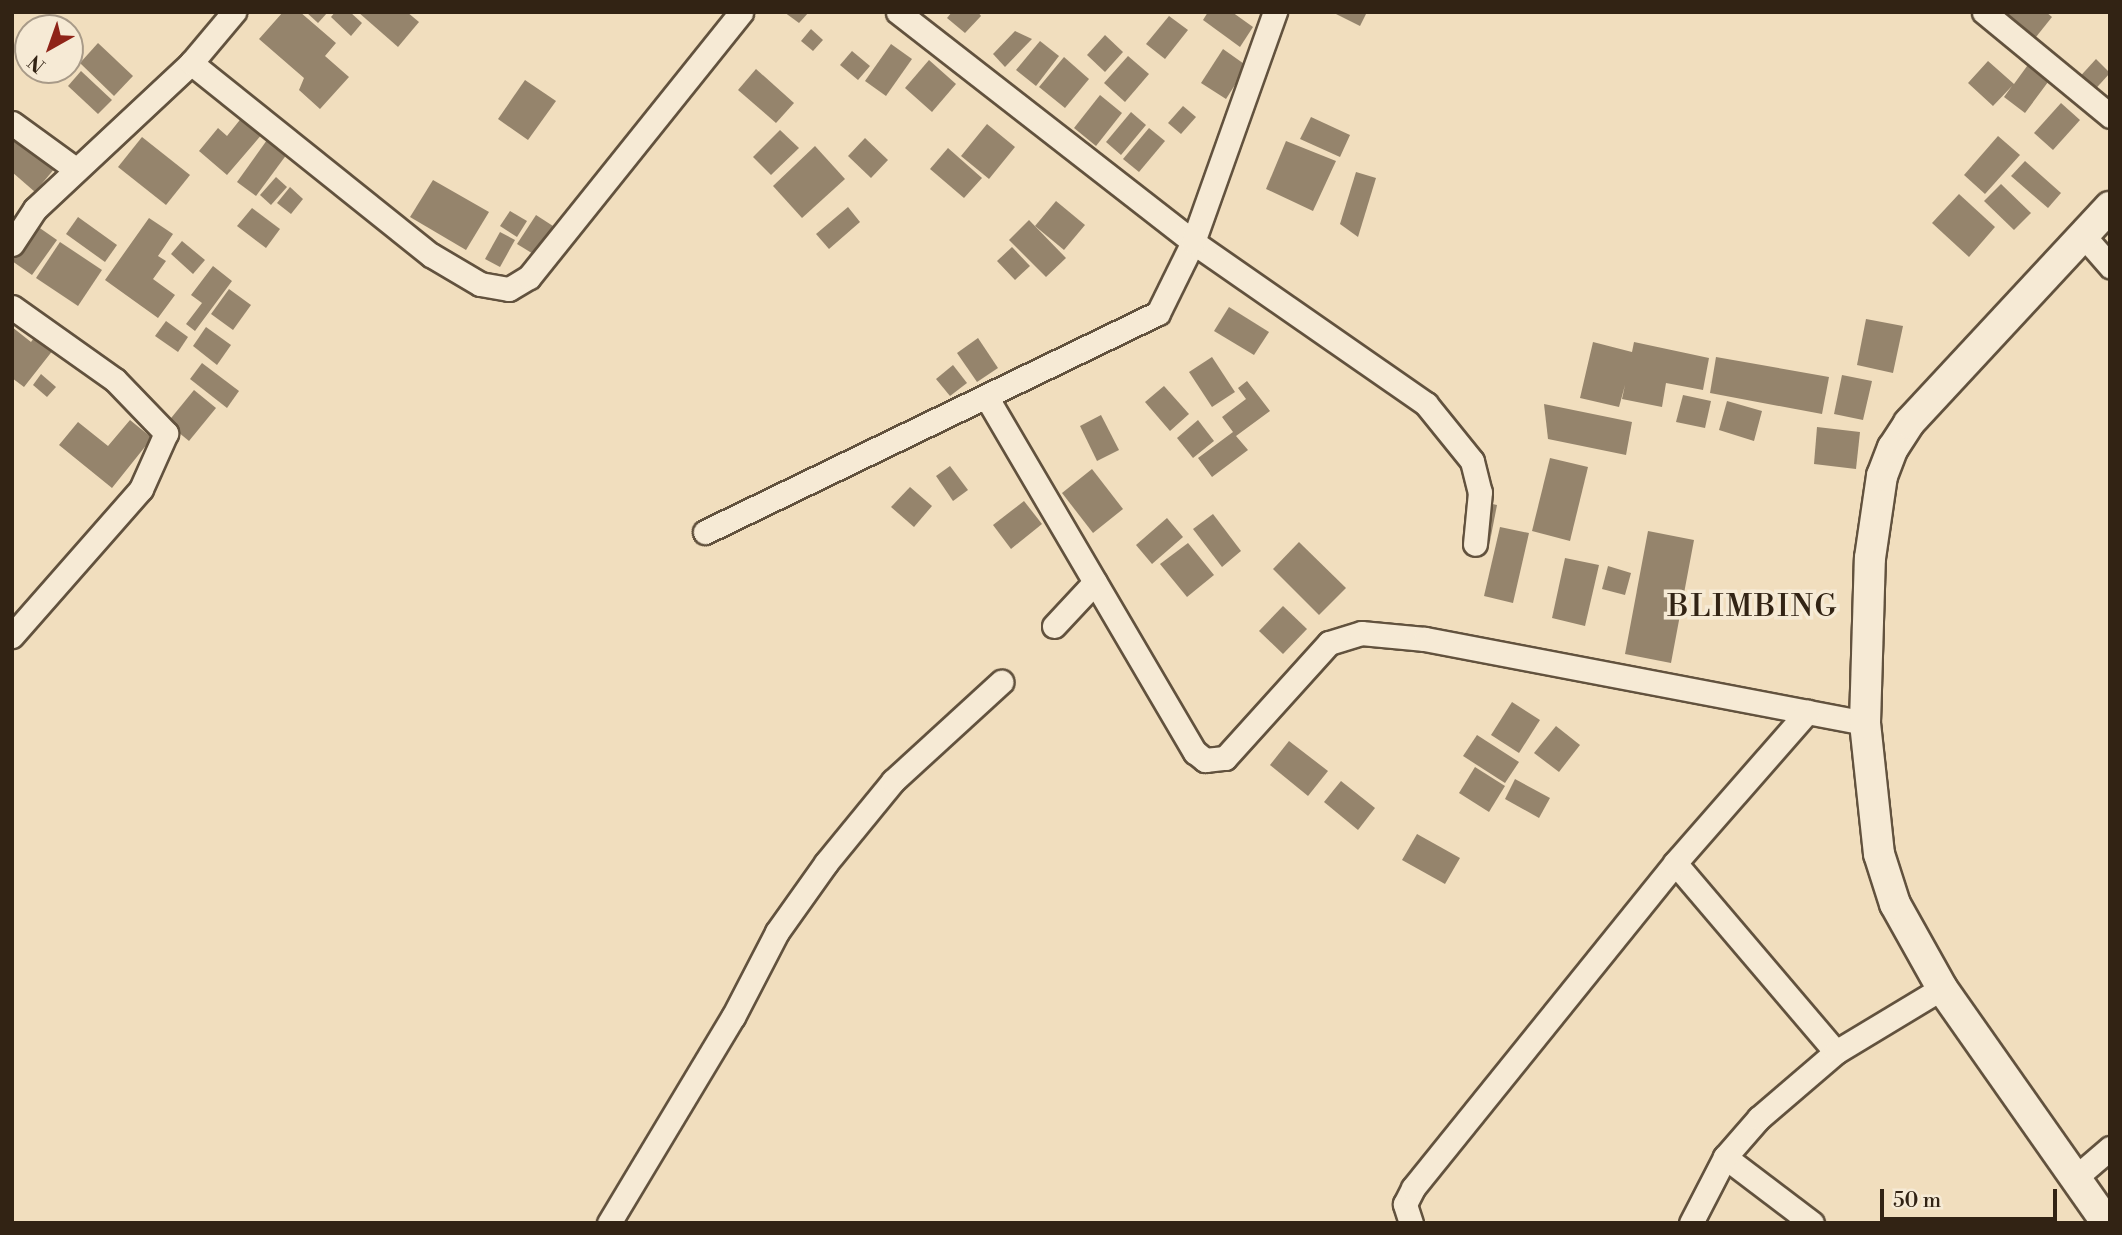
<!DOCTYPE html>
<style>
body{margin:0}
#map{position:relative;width:2122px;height:1235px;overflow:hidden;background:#f1debe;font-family:"Libre Bodoni",serif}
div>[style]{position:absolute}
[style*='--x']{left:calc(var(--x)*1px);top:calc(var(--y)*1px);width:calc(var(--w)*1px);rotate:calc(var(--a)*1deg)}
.building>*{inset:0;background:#95846c}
.roads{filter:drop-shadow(2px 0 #62523e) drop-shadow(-2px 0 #62523e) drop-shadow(0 2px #62523e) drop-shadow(0 -2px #62523e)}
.minor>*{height:23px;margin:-11.5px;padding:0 11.5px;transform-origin:11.5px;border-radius:11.5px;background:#f6ead5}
.tertiary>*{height:30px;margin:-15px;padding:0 15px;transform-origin:15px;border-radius:15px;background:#f6ead5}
span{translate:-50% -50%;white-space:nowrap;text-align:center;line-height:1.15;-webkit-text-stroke:7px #f6ead5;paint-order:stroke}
.quarter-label{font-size:30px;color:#322314;letter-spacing:2px}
.frame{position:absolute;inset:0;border:14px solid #322314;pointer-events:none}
.north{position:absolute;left:14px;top:14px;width:70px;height:70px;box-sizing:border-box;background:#f6ead5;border:2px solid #a89a88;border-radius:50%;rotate:220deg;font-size:19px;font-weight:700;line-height:28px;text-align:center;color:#322314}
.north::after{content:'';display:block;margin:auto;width:24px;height:32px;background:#8f2418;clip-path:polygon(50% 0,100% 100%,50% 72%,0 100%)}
.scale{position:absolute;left:1880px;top:1189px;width:177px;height:32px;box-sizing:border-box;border:4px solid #322314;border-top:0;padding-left:9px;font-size:21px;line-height:24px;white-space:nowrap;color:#322314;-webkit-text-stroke:5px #f6ead5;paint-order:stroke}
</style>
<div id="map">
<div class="building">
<div style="clip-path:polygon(283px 12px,300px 12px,336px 43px,325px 56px,349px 77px,320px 109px,299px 90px,304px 78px,259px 39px)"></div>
<div style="clip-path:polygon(306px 12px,328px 12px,318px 23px)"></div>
<div style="clip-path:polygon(335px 12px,350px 12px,362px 23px,351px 36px,331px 17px)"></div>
<div style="clip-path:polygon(358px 12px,407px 12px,419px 22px,398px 47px)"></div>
<div style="clip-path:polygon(784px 12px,809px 12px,799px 23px)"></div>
<div style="clip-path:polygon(952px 12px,978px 12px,981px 16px,965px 33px,947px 18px)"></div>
<div style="clip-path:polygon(1208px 12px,1232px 12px,1253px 27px,1240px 47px,1203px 20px)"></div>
<div style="clip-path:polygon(1332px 12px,1367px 12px,1360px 26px)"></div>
<div style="clip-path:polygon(1996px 12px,2046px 12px,2052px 17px,2032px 42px)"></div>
<div style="clip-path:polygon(1169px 16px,1188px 30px,1165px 59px,1146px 44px)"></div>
<div style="clip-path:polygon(811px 29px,823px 40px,813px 51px,801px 41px)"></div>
<div style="clip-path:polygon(1015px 31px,1032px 39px,1005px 67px,993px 54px)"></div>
<div style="clip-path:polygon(1105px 35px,1123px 52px,1105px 72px,1087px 55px)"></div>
<div style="clip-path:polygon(1040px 41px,1059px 56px,1036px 86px,1016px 70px)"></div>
<div style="clip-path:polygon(98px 43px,133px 76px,114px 96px,80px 63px)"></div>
<div style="clip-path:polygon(891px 44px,912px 59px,886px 96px,865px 81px)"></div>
<div style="clip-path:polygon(1223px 49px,1247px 66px,1226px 99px,1201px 83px)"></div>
<div style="clip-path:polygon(852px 51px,870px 66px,858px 80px,840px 65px)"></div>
<div style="clip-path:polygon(1128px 56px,1149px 74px,1125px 102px,1104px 83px)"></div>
<div style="clip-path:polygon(1064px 57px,1089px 79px,1065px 108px,1039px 87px)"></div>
<div style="clip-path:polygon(2096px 59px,2110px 73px,2090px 95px,2075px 82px)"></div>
<div style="clip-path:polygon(929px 60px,956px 84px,932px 112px,905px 88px)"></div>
<div style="clip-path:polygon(1988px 61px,2014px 84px,2030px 62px,2051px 78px,2025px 113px,2004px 97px,2012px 86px,1993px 106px,1968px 83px)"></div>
<div style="clip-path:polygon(756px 69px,794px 103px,776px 123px,738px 90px)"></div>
<div style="clip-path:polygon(81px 71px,112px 100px,98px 114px,68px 86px)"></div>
<div style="clip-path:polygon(525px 80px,556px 101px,528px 140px,498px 119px)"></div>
<div style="clip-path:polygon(1100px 95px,1122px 113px,1096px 146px,1074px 128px)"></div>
<div style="clip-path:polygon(2061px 103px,2080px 120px,2053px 150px,2034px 133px)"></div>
<div style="clip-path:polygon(1183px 106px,1196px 117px,1181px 134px,1168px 123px)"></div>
<div style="clip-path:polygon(1131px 112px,1146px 125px,1121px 155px,1106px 142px)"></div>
<div style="clip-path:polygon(243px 116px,263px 133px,227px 175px,199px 151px,218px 128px,227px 136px)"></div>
<div style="clip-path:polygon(1311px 117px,1350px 135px,1340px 157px,1300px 139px)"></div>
<div style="clip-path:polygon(987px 124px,1015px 147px,989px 179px,961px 156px)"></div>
<div style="clip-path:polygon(1149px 128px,1165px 141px,1139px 172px,1123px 159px)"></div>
<div style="clip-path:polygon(780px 130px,799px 148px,771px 175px,753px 157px)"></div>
<div style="clip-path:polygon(12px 135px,55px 168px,35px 192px,12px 172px)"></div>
<div style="clip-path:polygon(1998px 136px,2020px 155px,1985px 194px,1964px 175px)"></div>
<div style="clip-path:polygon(142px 137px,190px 175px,166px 205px,118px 167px)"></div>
<div style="clip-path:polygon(865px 138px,888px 160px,871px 178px,848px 156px)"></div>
<div style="clip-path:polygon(267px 140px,287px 154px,256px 196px,237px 182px)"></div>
<div style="clip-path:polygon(1286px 141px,1336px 161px,1313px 211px,1266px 189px)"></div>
<div style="clip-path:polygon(815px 146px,845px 179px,802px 218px,773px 186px)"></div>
<div style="clip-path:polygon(948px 148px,982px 178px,964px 198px,930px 169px)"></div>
<div style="clip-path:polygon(2025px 161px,2061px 193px,2048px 208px,2011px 176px)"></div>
<div style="clip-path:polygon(1356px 172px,1376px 178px,1358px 237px,1340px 224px)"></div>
<div style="clip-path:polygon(276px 177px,287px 187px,271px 205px,260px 195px)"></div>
<div style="clip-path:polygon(433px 180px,489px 212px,466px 250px,410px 217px)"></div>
<div style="clip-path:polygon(2001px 184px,2031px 213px,2014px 230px,1984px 201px)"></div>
<div style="clip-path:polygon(290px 187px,303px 199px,291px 214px,277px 203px)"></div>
<div style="clip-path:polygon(1959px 194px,1995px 227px,1969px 257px,1932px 223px)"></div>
<div style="clip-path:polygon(1056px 201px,1085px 225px,1064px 250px,1035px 226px)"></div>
<div style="clip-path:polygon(848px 207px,860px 222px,829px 249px,816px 234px)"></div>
<div style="clip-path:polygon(252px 208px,280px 229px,266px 248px,237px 226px)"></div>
<div style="clip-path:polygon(510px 211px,527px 221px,517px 237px,500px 226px)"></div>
<div style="clip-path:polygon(536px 215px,553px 226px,535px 255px,517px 244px)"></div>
<div style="clip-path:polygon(78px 217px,117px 245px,105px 262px,66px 234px)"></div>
<div style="clip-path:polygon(149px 218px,173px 234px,158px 256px,166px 261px,153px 279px,175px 295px,158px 318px,105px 280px)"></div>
<div style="clip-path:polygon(1029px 220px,1066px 258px,1046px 277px,1009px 240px)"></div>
<div style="clip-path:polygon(34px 224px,57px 240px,32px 275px,12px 261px,12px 255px)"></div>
<div style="clip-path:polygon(500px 232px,515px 240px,500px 267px,485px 259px)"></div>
<div style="clip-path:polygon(182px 241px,205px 260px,193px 274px,171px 254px)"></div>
<div style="clip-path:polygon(60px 242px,102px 270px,78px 306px,36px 278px)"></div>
<div style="clip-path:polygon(1012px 247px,1030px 266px,1015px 280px,997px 261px)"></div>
<div style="clip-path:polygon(213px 266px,232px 281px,195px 331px,186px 324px,202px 303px,191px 295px)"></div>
<div style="clip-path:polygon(229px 289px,251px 305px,233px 330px,211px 314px)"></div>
<div style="clip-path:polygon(1229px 307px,1269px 332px,1254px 355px,1214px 331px)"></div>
<div style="clip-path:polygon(1866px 319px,1903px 326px,1893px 373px,1857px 365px)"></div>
<div style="clip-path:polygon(166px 321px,188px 337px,178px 352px,155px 336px)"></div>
<div style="clip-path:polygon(12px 327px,31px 342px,39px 331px,57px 345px,24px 387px,12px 378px)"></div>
<div style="clip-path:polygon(206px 327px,231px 345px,217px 365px,193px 346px)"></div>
<div style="clip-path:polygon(978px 338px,998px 368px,977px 382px,957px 353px)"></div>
<div style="clip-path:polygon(1593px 342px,1632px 352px,1634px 342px,1709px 358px,1703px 390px,1666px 383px,1662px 407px,1622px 399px,1625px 385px,1619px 407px,1580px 398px)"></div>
<div style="clip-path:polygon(1212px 357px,1235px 392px,1212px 407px,1189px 372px)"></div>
<div style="clip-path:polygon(1716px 357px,1829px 377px,1822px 414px,1710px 393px)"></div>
<div style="clip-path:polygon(202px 363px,239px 391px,227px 408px,190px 379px)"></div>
<div style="clip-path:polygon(953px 365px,967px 383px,950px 396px,936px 379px)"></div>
<div style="clip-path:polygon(41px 374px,56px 387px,47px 397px,33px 385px)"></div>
<div style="clip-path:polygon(1842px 375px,1872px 381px,1863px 420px,1834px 414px)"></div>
<div style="clip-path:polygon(1247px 381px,1270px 411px,1236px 436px,1248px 450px,1212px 477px,1198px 458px,1233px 432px,1222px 417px,1246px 399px,1238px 388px)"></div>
<div style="clip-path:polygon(1164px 386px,1189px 414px,1170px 431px,1145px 402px)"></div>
<div style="clip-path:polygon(194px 390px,216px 408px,189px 441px,167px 423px)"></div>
<div style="clip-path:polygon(1683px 395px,1711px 401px,1705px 428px,1676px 422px)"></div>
<div style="clip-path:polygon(1727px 401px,1762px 411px,1754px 441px,1719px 430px)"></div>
<div style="clip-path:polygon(1544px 404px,1632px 422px,1626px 455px,1548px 439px)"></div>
<div style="clip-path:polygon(1101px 415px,1119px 450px,1097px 461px,1080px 426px)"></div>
<div style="clip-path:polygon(130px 420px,152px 438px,112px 488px,59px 445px,78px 422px,108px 446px)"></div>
<div style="clip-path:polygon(1198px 420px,1214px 441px,1193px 458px,1177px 438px)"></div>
<div style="clip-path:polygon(1817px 427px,1860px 432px,1856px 469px,1814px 464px)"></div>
<div style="clip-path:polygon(1550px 458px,1588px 467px,1570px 541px,1532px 531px)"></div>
<div style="clip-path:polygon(950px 466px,968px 490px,953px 501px,936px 476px)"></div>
<div style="clip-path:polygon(1092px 469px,1123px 509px,1093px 533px,1062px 493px)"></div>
<div style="clip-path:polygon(910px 487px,932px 506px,914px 527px,891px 507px)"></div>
<div style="clip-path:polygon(1024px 501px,1042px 524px,1011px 549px,993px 525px)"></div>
<div style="clip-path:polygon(1479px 501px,1497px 505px,1490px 541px,1472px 537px)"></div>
<div style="clip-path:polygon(1213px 514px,1241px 551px,1222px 567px,1193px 529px)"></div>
<div style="clip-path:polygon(1167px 518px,1183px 537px,1152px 564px,1136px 545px)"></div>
<div style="clip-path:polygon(1500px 527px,1529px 533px,1513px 603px,1484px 596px)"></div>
<div style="clip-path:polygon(1648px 531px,1694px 540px,1671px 663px,1625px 654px)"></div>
<div style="clip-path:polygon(1299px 542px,1346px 588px,1319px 615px,1273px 569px)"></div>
<div style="clip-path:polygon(1188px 543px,1214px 575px,1187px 597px,1160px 564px)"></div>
<div style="clip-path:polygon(1565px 558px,1599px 565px,1585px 626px,1552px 618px)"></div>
<div style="clip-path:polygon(1608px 566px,1631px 573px,1625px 595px,1602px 589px)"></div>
<div style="clip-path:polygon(1283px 606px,1307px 629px,1283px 654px,1259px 631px)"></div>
<div style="clip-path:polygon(1512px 702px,1540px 720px,1519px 753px,1491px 735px)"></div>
<div style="clip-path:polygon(1556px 726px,1580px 745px,1559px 772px,1534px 753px)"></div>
<div style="clip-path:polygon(1477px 735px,1519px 762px,1505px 783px,1463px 756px)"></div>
<div style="clip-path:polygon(1289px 741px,1328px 771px,1308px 796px,1270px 765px)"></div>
<div style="clip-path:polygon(1475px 767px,1505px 786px,1489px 812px,1459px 793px)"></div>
<div style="clip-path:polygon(1515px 779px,1550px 798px,1539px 818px,1505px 799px)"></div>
<div style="clip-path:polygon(1341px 781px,1375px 808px,1358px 830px,1324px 802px)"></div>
<div style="clip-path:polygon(1417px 834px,1460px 858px,1445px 884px,1402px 860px)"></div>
</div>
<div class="roads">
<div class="minor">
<div style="--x:898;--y:12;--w:374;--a:37.9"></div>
<div style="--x:1193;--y:242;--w:284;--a:34.8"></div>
<div style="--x:1426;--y:404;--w:73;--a:51.1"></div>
<div style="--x:1472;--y:461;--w:32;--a:76"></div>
<div style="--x:1480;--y:492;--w:52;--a:95.5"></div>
<div style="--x:1984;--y:12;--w:163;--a:39.5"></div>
<div style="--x:191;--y:63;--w:307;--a:38.7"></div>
<div style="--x:431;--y:255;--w:57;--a:30.6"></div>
<div style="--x:480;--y:284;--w:29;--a:10"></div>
<div style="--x:509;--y:289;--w:23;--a:-31"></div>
<div style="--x:529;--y:277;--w:339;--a:-51.3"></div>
<div style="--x:12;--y:123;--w:77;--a:36"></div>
<div style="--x:2082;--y:234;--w:43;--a:48.8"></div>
<div style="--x:12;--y:244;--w:42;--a:-56.7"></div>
<div style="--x:35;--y:209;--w:214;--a:-43.1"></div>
<div style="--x:191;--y:63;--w:67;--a:-49.9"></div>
<div style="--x:12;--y:307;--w:126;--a:35.3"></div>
<div style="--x:115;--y:380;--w:74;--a:46.1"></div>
<div style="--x:166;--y:433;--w:61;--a:114.1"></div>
<div style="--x:141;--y:489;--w:196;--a:131.3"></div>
<div style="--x:987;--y:398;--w:411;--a:59.6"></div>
<div style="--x:1195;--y:752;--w:13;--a:39"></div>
<div style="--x:1205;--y:760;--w:20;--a:-6"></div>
<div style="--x:1225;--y:758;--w:155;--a:-47.9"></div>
<div style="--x:1329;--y:643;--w:34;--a:-17"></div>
<div style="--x:1361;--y:633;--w:64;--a:5.4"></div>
<div style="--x:1425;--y:639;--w:448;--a:10.8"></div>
<div style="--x:705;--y:532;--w:503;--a:-25.8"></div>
<div style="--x:1158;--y:313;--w:79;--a:-63.8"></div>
<div style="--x:1193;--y:242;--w:244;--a:-70.4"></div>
<div style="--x:1054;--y:626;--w:60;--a:-47"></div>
<div style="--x:1675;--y:863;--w:248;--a:49.6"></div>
<div style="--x:1725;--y:1157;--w:109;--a:37.2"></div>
<div style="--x:2075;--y:1178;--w:46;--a:-40.6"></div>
<div style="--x:609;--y:1223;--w:240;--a:-59"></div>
<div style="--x:733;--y:1017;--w:96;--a:-62.6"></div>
<div style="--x:777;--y:932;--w:85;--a:-54.6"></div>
<div style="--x:826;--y:863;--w:106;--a:-50.7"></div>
<div style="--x:893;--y:781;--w:147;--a:-42.5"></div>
<div style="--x:1411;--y:1223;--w:20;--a:-108"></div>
<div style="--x:1405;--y:1204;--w:18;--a:-63"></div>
<div style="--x:1413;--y:1188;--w:417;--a:-51.1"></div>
<div style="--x:1675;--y:863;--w:201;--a:-48.8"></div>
<div style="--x:1691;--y:1223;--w:74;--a:-62.7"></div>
<div style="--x:1725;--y:1157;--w:52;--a:-48.9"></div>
<div style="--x:1759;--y:1118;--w:101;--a:-40.6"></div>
<div style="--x:1836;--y:1052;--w:124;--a:-31.1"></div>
</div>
<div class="tertiary">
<div style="--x:2107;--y:1223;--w:287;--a:-125.1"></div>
<div style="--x:1942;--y:988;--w:96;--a:-119.2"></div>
<div style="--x:1895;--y:904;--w:52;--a:-107.7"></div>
<div style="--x:1879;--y:854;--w:132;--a:-96.1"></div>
<div style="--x:1865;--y:723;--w:165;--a:-88.3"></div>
<div style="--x:1870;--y:558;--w:83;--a:-81.7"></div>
<div style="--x:1882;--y:476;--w:30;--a:-69"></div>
<div style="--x:1893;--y:448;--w:30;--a:-57"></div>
<div style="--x:1909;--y:423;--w:295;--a:-47.1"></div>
</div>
</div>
<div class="quarter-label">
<span style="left:1753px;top:607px">BLIMBING</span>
</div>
<div class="frame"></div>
<div class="north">N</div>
<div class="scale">50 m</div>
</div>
